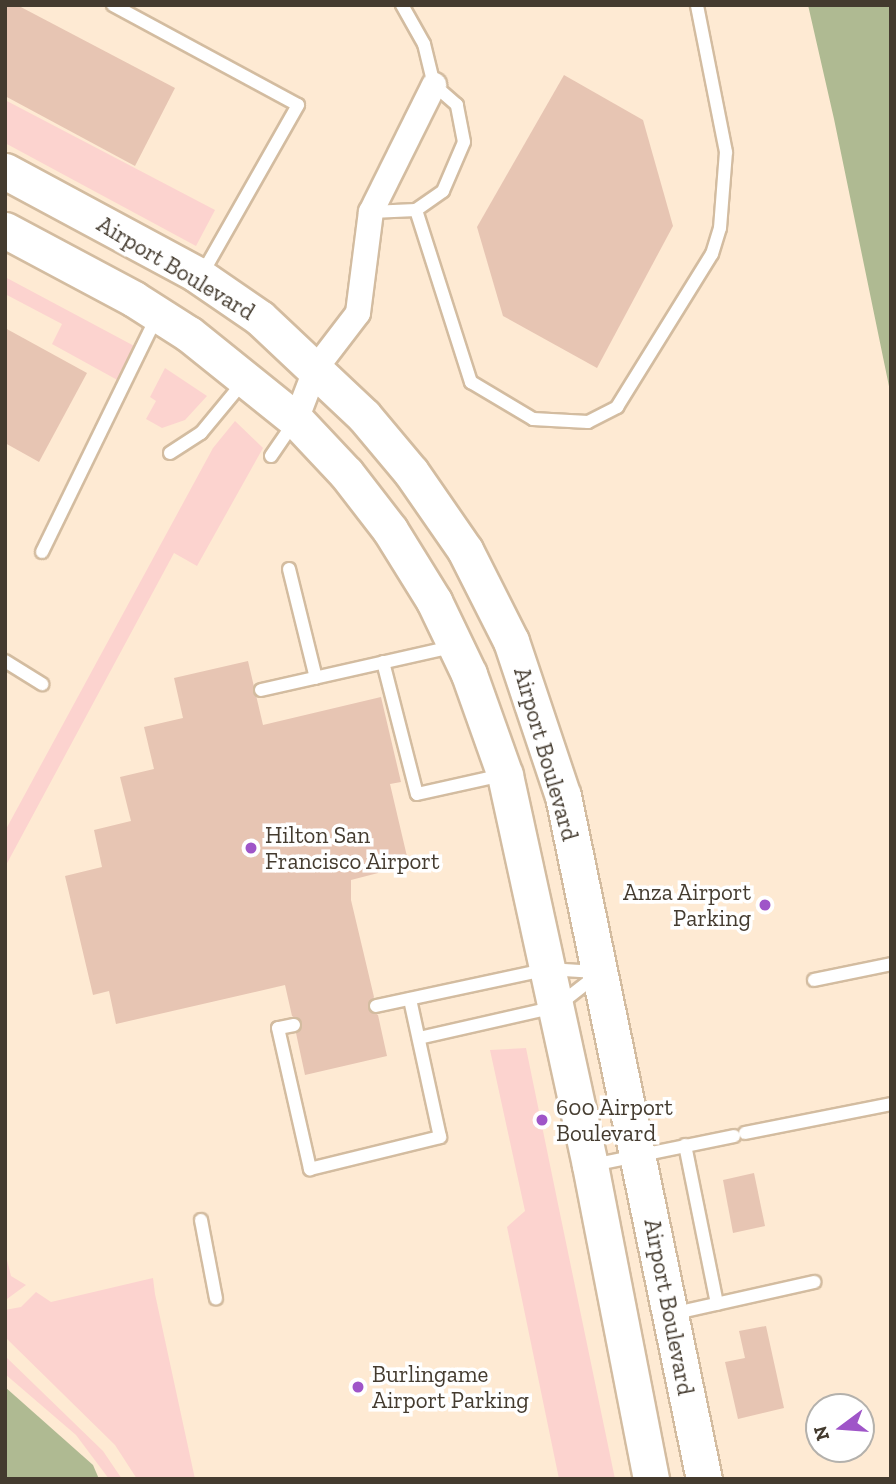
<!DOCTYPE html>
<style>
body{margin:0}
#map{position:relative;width:896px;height:1484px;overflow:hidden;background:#feead3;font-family:"Zilla Slab",serif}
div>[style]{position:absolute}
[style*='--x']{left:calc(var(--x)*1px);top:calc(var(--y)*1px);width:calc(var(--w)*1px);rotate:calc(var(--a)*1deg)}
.green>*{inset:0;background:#fcd3cf}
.water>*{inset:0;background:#afba92}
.building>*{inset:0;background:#e7c5b3}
.roads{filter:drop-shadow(2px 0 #d3bca0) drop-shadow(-2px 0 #d3bca0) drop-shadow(0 2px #d3bca0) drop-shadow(0 -2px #d3bca0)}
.lane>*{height:12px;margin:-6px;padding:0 6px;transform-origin:6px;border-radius:6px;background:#fff}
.street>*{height:24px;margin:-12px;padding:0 12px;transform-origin:12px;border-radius:12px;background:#fff}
.secondary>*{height:35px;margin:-17.5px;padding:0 17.5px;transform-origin:17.5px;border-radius:17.5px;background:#fff}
.dots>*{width:19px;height:19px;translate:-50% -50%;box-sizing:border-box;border:4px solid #fff;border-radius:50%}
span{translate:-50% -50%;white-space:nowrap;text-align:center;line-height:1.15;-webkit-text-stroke:7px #fff;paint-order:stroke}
.street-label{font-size:23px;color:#443b2f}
.poi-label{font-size:23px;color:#443b2f}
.left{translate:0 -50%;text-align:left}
.right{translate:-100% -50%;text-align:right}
.frame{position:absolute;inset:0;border:7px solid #443b2f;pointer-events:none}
.north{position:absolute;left:805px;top:1393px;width:70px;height:70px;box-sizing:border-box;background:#fff;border:2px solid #b4b1ac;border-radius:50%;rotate:254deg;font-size:19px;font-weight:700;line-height:28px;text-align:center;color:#443b2f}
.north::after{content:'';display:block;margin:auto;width:24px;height:32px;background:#9f55c8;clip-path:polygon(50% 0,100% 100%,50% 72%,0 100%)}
</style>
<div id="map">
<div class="green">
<div style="clip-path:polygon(5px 100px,215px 210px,196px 246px,5px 143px)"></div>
<div style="clip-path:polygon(5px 277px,138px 348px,121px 382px,52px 344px,62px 324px,5px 294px)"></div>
<div style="clip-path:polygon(165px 368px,207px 396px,185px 420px,162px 428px,146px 419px,156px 401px,150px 397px)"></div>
<div style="clip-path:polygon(235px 421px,263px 448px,197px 566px,174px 553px,5px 867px,5px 831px,213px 448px)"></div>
<div style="clip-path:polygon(526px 1048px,558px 1204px,615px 1479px,559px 1479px,507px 1227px,525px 1211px,490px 1050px)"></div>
<div style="clip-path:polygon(5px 1252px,11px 1276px,26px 1285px,7px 1299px)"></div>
<div style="clip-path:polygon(153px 1278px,155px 1294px,195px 1479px,137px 1479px,115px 1445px,5px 1337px,5px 1310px,21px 1307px,36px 1292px,51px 1302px)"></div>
<div style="clip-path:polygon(5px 1356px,103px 1451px,122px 1479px,109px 1479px,76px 1435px,5px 1374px)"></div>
</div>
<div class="water">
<div style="clip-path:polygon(808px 5px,891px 5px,891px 396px,834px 119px)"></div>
<div style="clip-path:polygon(5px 1387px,93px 1465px,99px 1479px,5px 1479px)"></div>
</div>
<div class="building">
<div style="clip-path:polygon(5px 5px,17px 5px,175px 88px,135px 166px,5px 96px)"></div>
<div style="clip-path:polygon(564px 75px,643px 120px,673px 226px,597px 368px,503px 316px,477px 227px)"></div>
<div style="clip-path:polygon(5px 328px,87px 373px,39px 462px,5px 443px)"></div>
<div style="clip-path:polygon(248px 661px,263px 725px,381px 697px,401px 782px,390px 784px,409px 865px,351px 880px,351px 900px,374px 997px,368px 1008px,378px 1015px,387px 1056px,305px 1075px,296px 1033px,302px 1023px,292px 1016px,285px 985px,116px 1024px,109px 991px,93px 995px,65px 876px,102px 867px,94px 830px,131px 821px,120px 777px,154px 769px,144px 727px,183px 718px,174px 678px)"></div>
<div style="clip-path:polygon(754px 1173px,765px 1226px,733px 1233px,723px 1180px)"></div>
<div style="clip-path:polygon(766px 1326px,784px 1408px,738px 1419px,725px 1362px,745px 1358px,739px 1331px)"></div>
</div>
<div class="roads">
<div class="lane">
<div style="--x:113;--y:5;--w:210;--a:28.4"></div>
<div style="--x:298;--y:105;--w:194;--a:119.6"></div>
<div style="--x:416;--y:210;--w:181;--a:72.3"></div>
<div style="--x:471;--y:382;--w:72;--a:30.8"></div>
<div style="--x:533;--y:419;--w:55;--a:3.1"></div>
<div style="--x:588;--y:422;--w:33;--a:-27"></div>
<div style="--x:617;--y:407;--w:180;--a:-58.2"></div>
<div style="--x:712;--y:254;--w:27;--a:-73"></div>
<div style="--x:720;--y:228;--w:76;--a:-85.5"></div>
<div style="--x:726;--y:152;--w:150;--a:-101.2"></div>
<div style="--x:371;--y:212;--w:45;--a:-2.5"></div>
<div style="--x:416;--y:210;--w:33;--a:-35"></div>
<div style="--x:443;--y:191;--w:53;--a:-66.8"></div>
<div style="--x:464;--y:142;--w:38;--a:-101"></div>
<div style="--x:457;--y:105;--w:30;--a:-139"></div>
<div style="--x:434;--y:85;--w:42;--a:-103.7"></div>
<div style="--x:424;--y:44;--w:45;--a:-119.4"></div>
<div style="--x:170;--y:453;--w:37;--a:-33"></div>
<div style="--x:201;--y:433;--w:67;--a:-50.4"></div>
<div style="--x:271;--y:456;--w:42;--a:-55.6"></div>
<div style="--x:42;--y:552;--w:260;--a:-64"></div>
<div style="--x:289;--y:569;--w:112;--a:76.1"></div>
<div style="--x:5;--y:661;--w:44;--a:31.9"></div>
<div style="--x:383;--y:662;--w:136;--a:75.6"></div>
<div style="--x:417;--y:794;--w:87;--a:-12.6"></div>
<div style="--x:261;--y:690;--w:196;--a:-12.7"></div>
<div style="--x:814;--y:980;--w:79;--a:-11.7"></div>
<div style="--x:376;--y:1006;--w:176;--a:-12.1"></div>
<div style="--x:548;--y:969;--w:48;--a:3.6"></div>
<div style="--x:294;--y:1025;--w:16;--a:169"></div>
<div style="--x:278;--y:1028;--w:145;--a:77.2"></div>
<div style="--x:310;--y:1169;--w:134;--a:-13.8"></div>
<div style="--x:440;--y:1137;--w:141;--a:-102.3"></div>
<div style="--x:419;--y:1038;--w:140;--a:-12.8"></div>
<div style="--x:556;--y:1007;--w:52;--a:-38"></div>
<div style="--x:745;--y:1133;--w:149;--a:-11.2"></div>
<div style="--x:685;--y:1145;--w:162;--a:78.6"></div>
<div style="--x:593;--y:1165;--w:144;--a:-11.6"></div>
<div style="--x:201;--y:1220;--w:80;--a:79.2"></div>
<div style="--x:671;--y:1314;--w:147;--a:-12.6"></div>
</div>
<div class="street">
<div style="--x:296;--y:420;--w:56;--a:-69"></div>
<div style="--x:316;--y:368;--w:69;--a:-52.6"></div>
<div style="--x:358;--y:313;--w:102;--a:-82.7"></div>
<div style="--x:371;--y:212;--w:142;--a:-63.6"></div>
</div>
<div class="secondary">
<div style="--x:5;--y:171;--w:217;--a:28.3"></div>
<div style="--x:196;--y:274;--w:78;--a:34.5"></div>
<div style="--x:260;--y:318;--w:143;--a:43.3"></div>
<div style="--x:364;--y:416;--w:73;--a:50"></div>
<div style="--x:411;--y:472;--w:95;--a:55.3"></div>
<div style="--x:465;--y:550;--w:102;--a:63.2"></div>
<div style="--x:511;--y:641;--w:163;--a:71.5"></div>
<div style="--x:563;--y:796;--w:697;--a:78.34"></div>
<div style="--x:5;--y:230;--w:146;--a:28.1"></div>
<div style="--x:134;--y:299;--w:65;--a:32.5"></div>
<div style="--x:189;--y:334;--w:137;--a:38.8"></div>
<div style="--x:296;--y:420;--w:73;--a:46.7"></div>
<div style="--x:346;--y:473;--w:72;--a:52.3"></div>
<div style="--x:390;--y:530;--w:84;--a:58.2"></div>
<div style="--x:434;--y:601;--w:81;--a:64.4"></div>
<div style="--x:469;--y:674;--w:107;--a:70.4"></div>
<div style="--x:505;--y:775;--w:399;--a:77.7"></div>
<div style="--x:590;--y:1165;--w:320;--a:79"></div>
</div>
</div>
<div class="dots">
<div style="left:251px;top:848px;background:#9f55c8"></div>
<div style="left:765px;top:905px;background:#9f55c8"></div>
<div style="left:542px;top:1120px;background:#9f55c8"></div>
<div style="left:358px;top:1387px;background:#9f55c8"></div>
</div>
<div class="street-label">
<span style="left:176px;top:268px;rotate:31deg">Airport Boulevard</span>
<span style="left:546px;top:754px;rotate:74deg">Airport Boulevard</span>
<span style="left:669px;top:1307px;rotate:79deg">Airport Boulevard</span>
</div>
<div class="poi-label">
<span class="left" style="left:265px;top:848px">Hilton San<br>Francisco Airport</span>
<span class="right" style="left:751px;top:905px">Anza Airport<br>Parking</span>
<span class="left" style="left:556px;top:1120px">600 Airport<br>Boulevard</span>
<span class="left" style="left:372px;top:1387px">Burlingame<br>Airport Parking</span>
</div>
<div class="frame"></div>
<div class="north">N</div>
</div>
